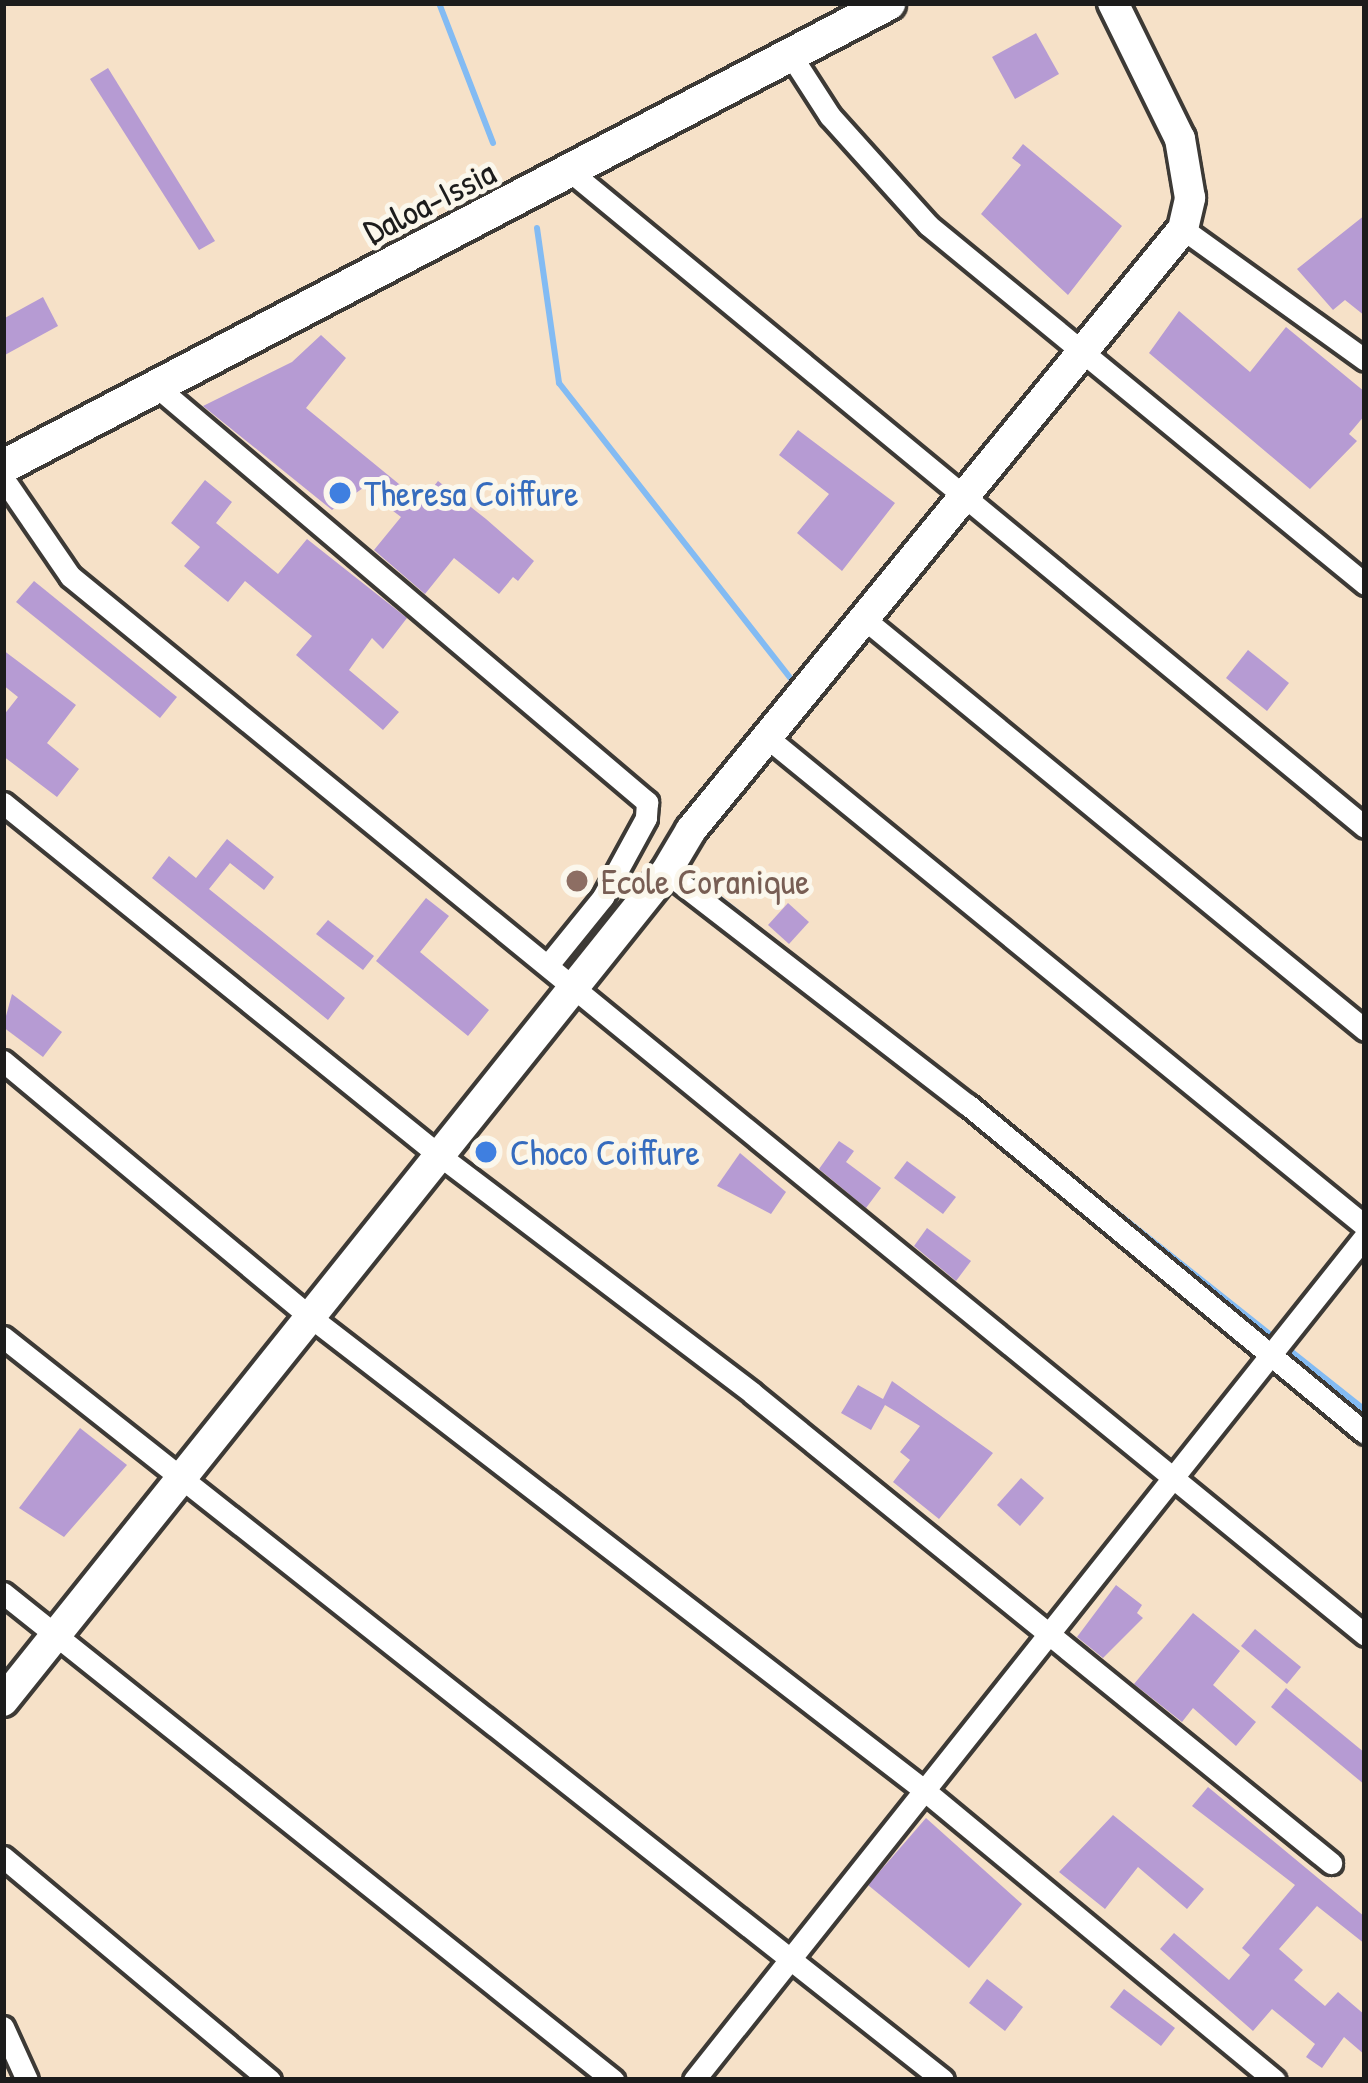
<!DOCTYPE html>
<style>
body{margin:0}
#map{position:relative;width:1368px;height:2083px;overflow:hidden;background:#f6e1c8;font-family:"Patrick Hand",sans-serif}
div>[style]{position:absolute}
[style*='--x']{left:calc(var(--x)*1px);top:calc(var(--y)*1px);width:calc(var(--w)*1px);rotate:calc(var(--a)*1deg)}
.stream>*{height:6px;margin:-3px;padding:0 3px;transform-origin:3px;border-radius:3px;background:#83bbf3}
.building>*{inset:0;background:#b69bd3}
.roads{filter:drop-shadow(3px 0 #3d3a36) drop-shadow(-3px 0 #3d3a36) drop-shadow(0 3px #3d3a36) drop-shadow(0 -3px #3d3a36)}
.street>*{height:21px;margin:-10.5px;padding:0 10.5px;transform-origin:10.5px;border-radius:10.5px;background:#fff}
.secondary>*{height:30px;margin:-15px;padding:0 15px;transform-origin:15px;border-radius:15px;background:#fff}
.primary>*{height:33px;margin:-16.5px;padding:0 16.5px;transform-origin:16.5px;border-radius:16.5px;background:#fff}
.dots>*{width:33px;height:33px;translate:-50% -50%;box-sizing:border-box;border:6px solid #fbf7ec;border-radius:50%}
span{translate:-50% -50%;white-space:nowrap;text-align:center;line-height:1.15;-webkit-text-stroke:10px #fbf7ec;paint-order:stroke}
.street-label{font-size:36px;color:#1c1c1c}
.shop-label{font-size:36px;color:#366cbe}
.left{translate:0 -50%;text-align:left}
.education-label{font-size:36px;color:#785e54}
.frame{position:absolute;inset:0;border:6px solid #1c1c1c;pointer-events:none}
</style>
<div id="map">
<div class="stream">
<div style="--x:439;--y:3;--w:150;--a:68.9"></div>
<div style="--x:537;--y:228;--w:157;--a:81.9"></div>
<div style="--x:559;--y:383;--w:379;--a:51.9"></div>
<div style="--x:793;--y:681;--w:46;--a:127.9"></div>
<div style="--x:685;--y:857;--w:24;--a:66"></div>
<div style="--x:695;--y:879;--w:167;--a:38.4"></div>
<div style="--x:1072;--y:1177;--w:374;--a:38.5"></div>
</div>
<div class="building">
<div style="clip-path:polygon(1036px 33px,1059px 74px,1015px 99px,992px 57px)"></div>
<div style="clip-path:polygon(108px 68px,215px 241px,199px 250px,90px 79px)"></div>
<div style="clip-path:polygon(1023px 144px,1122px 226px,1068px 295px,981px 214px,1021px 165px,1012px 158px)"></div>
<div style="clip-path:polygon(1365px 215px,1365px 316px,1345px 300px,1333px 310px,1297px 269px)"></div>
<div style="clip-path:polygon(43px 297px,58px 326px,3px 356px,3px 319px)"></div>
<div style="clip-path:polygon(1179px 311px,1250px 372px,1286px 327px,1365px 392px,1365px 415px,1349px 434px,1357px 441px,1310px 489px,1149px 353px)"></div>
<div style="clip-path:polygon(321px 335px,346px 358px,306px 408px,421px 502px,438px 481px,486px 519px,534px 561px,518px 581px,513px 577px,499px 594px,454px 558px,425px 594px,374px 550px,401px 517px,363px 488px,332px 510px,203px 406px,292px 362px)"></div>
<div style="clip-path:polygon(798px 430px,895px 503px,842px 571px,797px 533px,829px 494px,779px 455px)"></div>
<div style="clip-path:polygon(205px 480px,232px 502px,216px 523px,278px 574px,307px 539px,407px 618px,383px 649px,372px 638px,349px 670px,399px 712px,383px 730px,296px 655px,312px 636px,245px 581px,228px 602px,184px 566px,200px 547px,171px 523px)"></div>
<div style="clip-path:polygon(34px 581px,177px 697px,160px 718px,16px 602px)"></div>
<div style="clip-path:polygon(3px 650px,76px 705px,47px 743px,79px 769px,57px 797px,3px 756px,3px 716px,18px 697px,3px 685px)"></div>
<div style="clip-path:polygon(1248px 650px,1289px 683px,1267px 711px,1226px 678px)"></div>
<div style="clip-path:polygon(227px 839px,274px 877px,264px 890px,230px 863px,209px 889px,345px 998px,328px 1020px,152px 878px,169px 856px,196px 878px)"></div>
<div style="clip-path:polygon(426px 898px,449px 916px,420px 952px,489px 1010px,468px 1036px,376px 961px)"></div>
<div style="clip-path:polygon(788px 903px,809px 922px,789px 944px,768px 925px)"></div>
<div style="clip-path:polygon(328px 920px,374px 956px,363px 970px,316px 934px)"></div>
<div style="clip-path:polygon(12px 994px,62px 1032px,43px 1057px,3px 1027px)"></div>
<div style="clip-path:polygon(839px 1141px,854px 1151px,846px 1162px,881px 1188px,866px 1208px,819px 1169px)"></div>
<div style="clip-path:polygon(740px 1153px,786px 1192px,771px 1214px,717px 1186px)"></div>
<div style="clip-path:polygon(907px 1161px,956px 1197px,943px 1214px,894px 1178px)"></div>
<div style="clip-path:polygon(927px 1228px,971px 1261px,956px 1281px,914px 1246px)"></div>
<div style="clip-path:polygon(892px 1381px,993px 1453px,939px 1519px,893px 1482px,910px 1460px,900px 1452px,920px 1426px,885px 1405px,871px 1430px,841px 1413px,858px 1385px,883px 1399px)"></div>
<div style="clip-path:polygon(80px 1428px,127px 1465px,64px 1537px,19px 1508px)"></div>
<div style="clip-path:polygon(1021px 1478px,1044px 1498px,1020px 1526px,997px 1505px)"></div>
<div style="clip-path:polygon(1116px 1585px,1142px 1605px,1137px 1613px,1143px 1618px,1103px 1658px,1077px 1637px)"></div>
<div style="clip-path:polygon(1193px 1613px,1240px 1651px,1213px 1685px,1256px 1722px,1236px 1746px,1193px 1708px,1182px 1722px,1134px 1684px)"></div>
<div style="clip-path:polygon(1255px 1629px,1301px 1667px,1287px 1684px,1241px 1646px)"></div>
<div style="clip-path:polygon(1286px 1688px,1365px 1753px,1365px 1785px,1271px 1707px)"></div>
<div style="clip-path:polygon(1208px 1787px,1365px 1917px,1365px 1944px,1317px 1906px,1279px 1949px,1303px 1970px,1294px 1980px,1325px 2006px,1338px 1992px,1365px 2015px,1365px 2055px,1344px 2037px,1322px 2068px,1306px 2057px,1315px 2044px,1272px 2009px,1253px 2031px,1160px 1949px,1174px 1933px,1229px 1980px,1250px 1955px,1242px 1948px,1295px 1885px,1192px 1806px)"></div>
<div style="clip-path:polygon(1113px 1815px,1204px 1889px,1187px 1909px,1138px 1867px,1105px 1909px,1059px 1872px)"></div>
<div style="clip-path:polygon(926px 1818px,1022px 1904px,969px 1968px,868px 1885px)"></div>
<div style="clip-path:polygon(987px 1979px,1023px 2007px,1005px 2031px,969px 2003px)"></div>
<div style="clip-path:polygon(1124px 1989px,1175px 2028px,1161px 2046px,1110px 2007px)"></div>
</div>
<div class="roads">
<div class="street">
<div style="--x:790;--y:54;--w:74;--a:57.2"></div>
<div style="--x:830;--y:116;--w:147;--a:48"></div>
<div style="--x:928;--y:225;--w:566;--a:39.4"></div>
<div style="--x:571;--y:172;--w:1029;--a:39.52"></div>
<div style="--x:1183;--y:229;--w:224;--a:35.7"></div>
<div style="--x:156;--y:386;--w:644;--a:40.27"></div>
<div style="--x:647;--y:802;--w:16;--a:94"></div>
<div style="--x:646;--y:818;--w:90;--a:118.6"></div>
<div style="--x:603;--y:897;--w:87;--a:129"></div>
<div style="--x:3;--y:478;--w:119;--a:55.6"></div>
<div style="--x:70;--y:576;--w:1673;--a:39.27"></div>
<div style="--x:868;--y:622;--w:643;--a:39.38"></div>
<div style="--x:769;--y:739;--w:770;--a:39.25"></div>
<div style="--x:3;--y:803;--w:555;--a:38.93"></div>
<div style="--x:435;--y:1152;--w:398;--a:37.2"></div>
<div style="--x:752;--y:1393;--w:746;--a:39.07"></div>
<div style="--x:666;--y:872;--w:381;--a:37.7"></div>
<div style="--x:968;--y:1105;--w:515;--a:39.56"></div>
<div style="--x:3;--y:1061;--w:403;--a:39.8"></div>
<div style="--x:313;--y:1319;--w:771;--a:37.63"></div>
<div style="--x:924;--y:1790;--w:455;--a:39.6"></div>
<div style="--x:3;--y:1337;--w:1198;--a:38.32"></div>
<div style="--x:3;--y:1593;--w:781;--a:38.6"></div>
<div style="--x:3;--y:1857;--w:348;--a:39.9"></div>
<div style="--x:3;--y:2027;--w:58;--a:65.6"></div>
<div style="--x:694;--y:2080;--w:1078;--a:-51.51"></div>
</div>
<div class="secondary">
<div style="--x:3;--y:1701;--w:1062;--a:-51.35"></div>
<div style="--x:666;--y:872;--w:49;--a:-59.2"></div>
<div style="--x:691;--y:830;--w:777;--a:-50.7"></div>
<div style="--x:1183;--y:229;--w:32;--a:-77"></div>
<div style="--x:1190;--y:198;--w:60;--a:-99.6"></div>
<div style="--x:1180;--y:139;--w:152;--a:-116.2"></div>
</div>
<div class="primary">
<div style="--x:3;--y:466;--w:999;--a:-27.62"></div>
</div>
</div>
<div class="dots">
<div style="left:340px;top:493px;background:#3f7fe0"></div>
<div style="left:577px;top:881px;background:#8d6e63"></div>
<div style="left:486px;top:1152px;background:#3f7fe0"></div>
</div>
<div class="street-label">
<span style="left:429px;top:201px;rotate:-27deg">Daloa-Issia</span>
</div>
<div class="shop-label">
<span class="left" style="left:364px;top:493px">Theresa Coiffure</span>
<span class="left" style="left:510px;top:1152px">Choco Coiffure</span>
</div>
<div class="education-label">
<span class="left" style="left:601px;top:881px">Ecole Coranique</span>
</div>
<div class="frame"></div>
</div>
